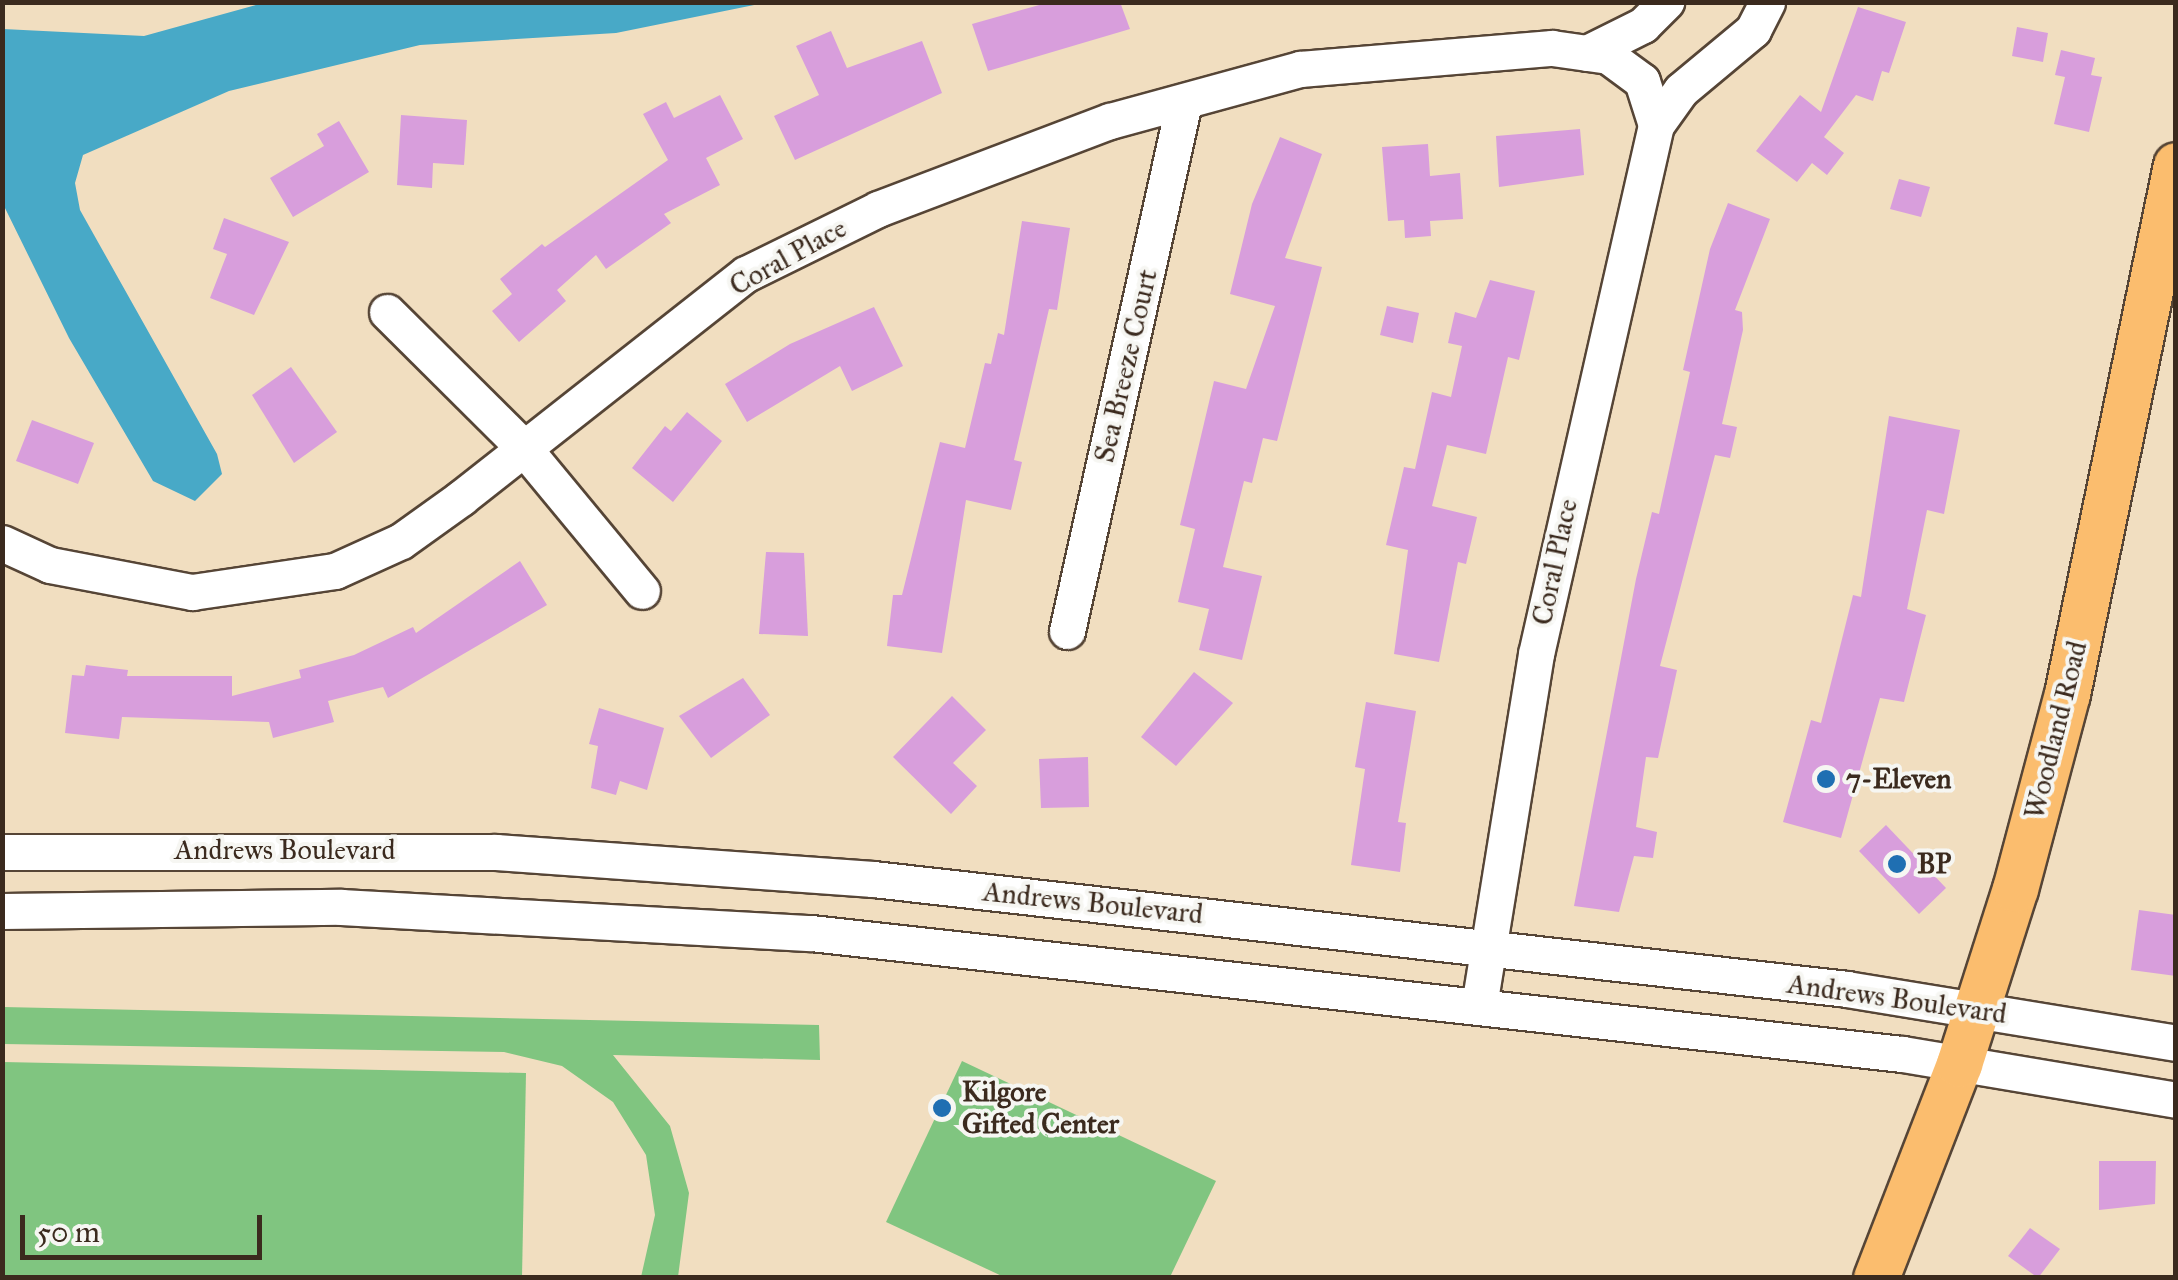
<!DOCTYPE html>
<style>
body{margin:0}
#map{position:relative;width:2178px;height:1280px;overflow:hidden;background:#f1dec0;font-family:"IM FELL Great Primer",serif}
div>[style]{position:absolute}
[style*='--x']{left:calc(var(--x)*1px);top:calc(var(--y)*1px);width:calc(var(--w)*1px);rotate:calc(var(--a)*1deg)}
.green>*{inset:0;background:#80c580}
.water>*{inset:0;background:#48a9c7}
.building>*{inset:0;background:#d89edc}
.roads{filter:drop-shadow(2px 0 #564536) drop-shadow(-2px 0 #564536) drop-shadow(0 2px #564536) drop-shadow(0 -2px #564536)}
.minor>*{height:35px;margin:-17.5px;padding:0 17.5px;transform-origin:17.5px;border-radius:17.5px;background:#fff}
.major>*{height:45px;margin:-22.5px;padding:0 22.5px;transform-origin:22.5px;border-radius:22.5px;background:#fbbd6e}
.dots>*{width:28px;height:28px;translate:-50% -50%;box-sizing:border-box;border:5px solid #f6f6f2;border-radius:50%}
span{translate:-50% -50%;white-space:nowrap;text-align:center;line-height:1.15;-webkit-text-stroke:8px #f6f6f2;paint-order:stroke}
.street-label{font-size:28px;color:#3b2a1e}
.poi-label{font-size:28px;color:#3b2a1e;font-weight:700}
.left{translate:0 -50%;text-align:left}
.frame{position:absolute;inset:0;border:5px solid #3b2a1e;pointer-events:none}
.scale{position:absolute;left:20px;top:1215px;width:242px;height:45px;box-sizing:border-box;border:5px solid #3b2a1e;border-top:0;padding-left:12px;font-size:30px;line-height:35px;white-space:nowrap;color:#3b2a1e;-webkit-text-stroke:8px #f6f6f2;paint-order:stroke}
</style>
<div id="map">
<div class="green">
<div style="clip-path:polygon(3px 1007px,819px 1025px,820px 1060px,613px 1055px,670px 1126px,689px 1193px,678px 1277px,641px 1277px,655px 1215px,646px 1155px,613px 1102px,562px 1066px,504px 1052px,3px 1044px)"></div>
<div style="clip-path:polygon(962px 1061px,1216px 1181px,1170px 1277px,1004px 1277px,886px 1222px)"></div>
<div style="clip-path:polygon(3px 1062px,526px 1073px,522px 1277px,3px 1277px)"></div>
</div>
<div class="water">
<div style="clip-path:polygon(267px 2px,764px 3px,616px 33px,420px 45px,229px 91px,83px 155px,75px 183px,80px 210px,217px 454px,222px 474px,195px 501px,153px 481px,69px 338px,3px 204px,3px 29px,144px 36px)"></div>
</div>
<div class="building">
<div style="clip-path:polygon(1050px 2px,1120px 2px,1130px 29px,988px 71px,972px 24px)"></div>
<div style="clip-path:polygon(1858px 7px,1906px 22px,1889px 73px,1882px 71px,1873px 101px,1856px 95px,1824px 137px,1844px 153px,1827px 175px,1812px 163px,1797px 182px,1756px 151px,1800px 95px,1821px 112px)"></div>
<div style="clip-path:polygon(2017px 27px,2048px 33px,2043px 62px,2012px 56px)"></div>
<div style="clip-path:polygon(831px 31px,847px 68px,922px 41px,942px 93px,795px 160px,774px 116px,819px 95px,796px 46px)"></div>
<div style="clip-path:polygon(2061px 50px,2095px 58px,2091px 75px,2102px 77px,2089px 132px,2054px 124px,2065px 77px,2055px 75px)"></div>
<div style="clip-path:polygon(720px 95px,743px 139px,706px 158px,720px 185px,664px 214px,671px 223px,606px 269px,596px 255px,557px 290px,566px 301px,519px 342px,492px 311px,512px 294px,500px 279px,542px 244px,545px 247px,668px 160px,643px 114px,666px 102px,674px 118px)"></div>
<div style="clip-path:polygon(401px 115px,467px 120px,464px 165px,433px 163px,432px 188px,397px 185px)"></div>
<div style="clip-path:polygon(339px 121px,369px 172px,293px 217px,270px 178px,324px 146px,317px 134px)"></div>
<div style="clip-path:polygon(1580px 129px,1584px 175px,1499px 187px,1496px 136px)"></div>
<div style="clip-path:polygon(1280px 137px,1322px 154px,1285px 258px,1322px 267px,1277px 441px,1263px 438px,1252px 483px,1244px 481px,1223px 567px,1262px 576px,1242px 660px,1199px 650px,1209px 609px,1178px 602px,1195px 529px,1180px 525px,1214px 381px,1246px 389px,1275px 306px,1230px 294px,1252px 204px)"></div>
<div style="clip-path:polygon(1428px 144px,1430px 176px,1460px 173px,1463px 219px,1430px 221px,1431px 236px,1405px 238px,1404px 220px,1388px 221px,1382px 147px)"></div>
<div style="clip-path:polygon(1899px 179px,1930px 187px,1921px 217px,1890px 209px)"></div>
<div style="clip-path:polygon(1728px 203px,1770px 219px,1735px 310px,1742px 312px,1743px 330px,1722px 424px,1737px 427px,1730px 458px,1715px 455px,1660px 666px,1677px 670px,1658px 758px,1646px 757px,1636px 827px,1657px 832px,1653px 858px,1634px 856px,1619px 912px,1574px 906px,1636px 579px,1652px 512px,1659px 514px,1690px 372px,1683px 370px,1710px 249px)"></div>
<div style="clip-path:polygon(224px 218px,289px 242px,254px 315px,210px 298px,227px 254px,213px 249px)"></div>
<div style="clip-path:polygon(1022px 221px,1070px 228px,1057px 310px,1049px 309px,1014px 460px,1022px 462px,1011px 510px,966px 500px,942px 653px,887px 646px,893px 595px,902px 595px,940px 442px,965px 448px,985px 363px,991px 364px,998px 333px,1004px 335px)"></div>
<div style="clip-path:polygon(1490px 280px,1535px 291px,1519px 360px,1508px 357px,1486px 454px,1447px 445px,1432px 506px,1477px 517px,1466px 564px,1458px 562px,1439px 662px,1394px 654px,1408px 550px,1386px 545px,1404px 467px,1415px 469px,1432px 392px,1451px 397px,1462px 346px,1448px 343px,1455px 312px,1476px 318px)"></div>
<div style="clip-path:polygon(1387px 306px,1419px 313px,1413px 343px,1380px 335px)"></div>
<div style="clip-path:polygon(874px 307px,903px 366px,852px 391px,840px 366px,747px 422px,725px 384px,790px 344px)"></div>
<div style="clip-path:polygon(291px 367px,337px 432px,294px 463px,252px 395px)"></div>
<div style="clip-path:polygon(687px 412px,722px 441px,673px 502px,632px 468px,665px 426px,671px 431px)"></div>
<div style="clip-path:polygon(1889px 416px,1960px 430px,1944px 514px,1927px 510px,1907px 609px,1926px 615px,1904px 702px,1880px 698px,1841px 838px,1783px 822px,1811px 720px,1821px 723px,1853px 595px,1861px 597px)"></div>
<div style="clip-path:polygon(32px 420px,94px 443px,78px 484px,16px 461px)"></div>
<div style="clip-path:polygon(766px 552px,804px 553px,808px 636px,759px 634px)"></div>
<div style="clip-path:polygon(520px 561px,547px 605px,388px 698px,383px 687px,328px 701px,334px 722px,273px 738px,269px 722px,122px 717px,119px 739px,65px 733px,72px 675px,84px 676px,86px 665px,128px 670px,127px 676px,232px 676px,232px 696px,301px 678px,299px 670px,354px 655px,413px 627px,416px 633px)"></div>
<div style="clip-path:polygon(1194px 672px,1233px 703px,1176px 766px,1141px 737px)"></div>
<div style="clip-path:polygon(743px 678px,770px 715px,711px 758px,679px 716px)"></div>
<div style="clip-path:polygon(952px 696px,986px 730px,953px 763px,977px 786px,951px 814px,893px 757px)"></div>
<div style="clip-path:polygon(1366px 702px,1416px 711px,1398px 822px,1406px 823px,1400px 872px,1351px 865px,1365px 769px,1355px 767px)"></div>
<div style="clip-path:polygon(599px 708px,664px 728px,647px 790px,620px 781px,616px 795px,591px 788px,598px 746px,589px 744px)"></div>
<div style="clip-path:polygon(1088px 757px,1089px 807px,1041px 808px,1039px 759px)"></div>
<div style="clip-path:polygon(1886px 825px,1946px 888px,1919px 914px,1859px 851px)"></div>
<div style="clip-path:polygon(2139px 910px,2176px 915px,2176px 976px,2131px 970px)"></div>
<div style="clip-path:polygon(2099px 1161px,2156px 1161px,2155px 1204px,2099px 1210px)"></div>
<div style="clip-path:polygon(2030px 1228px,2060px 1249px,2038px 1278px,2008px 1256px)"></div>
</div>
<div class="roads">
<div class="minor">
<div style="--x:1587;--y:53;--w:63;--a:-26.6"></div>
<div style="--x:1643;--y:25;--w:33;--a:-45"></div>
<div style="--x:1656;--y:125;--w:43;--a:-54.5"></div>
<div style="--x:1681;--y:90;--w:94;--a:-39.8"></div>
<div style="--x:1753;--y:30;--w:31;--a:-63"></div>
<div style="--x:387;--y:312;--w:190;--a:44.8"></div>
<div style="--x:522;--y:446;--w:188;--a:50.4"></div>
<div style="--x:2;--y:543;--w:53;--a:24.6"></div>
<div style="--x:50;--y:565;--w:145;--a:10.8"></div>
<div style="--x:192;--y:592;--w:145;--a:-8.4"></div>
<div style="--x:335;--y:571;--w:72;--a:-24.4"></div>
<div style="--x:401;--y:541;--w:74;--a:-35.6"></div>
<div style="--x:461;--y:498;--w:362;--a:-38.2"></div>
<div style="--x:746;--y:274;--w:147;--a:-26.2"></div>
<div style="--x:878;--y:209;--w:248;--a:-20.8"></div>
<div style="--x:1110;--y:121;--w:197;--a:-15.3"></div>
<div style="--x:1300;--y:69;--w:253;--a:-4.8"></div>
<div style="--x:1552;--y:48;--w:57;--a:8.1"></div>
<div style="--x:1608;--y:56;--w:42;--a:36.3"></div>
<div style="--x:1642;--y:81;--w:46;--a:72.3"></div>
<div style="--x:1656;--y:125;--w:542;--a:102.78"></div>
<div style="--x:1536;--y:654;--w:356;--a:99.2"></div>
<div style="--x:1067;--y:631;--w:542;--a:-77.53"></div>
<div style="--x:2;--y:852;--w:494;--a:0"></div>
<div style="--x:496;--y:852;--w:378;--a:4.1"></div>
<div style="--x:873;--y:879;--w:980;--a:6.44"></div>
<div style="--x:1847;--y:989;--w:333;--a:9.3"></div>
<div style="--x:2;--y:911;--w:339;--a:-0.7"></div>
<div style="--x:341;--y:907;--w:471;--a:3.2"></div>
<div style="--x:811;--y:933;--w:1098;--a:6.33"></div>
<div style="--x:1902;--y:1054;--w:278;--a:9.5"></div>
</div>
<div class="major">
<div style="--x:1876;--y:1278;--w:230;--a:-68.8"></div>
<div style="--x:1959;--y:1064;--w:184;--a:-72.3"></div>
<div style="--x:2015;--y:889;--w:202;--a:-75.1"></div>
<div style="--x:2067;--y:694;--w:540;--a:-78.36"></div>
</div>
</div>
<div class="dots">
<div style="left:1826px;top:779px;background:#1f6fb2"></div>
<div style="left:1897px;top:864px;background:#1f6fb2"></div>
<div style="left:942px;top:1108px;background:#1f6fb2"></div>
</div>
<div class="street-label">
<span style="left:788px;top:257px;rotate:-29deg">Coral Place</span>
<span style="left:1126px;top:366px;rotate:-77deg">Sea Breeze Court</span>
<span style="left:1555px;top:562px;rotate:-78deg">Coral Place</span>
<span style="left:2056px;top:730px;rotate:-76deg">Woodland Road</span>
<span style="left:285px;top:850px">Andrews Boulevard</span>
<span style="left:1093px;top:903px;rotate:6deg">Andrews Boulevard</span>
<span style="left:1897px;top:999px;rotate:8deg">Andrews Boulevard</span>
</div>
<div class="poi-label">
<span class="left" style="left:1846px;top:779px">7-Eleven</span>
<span class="left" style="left:1917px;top:864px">BP</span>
<span class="left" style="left:962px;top:1108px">Kilgore<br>Gifted Center</span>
</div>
<div class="frame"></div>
<div class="scale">50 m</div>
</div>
